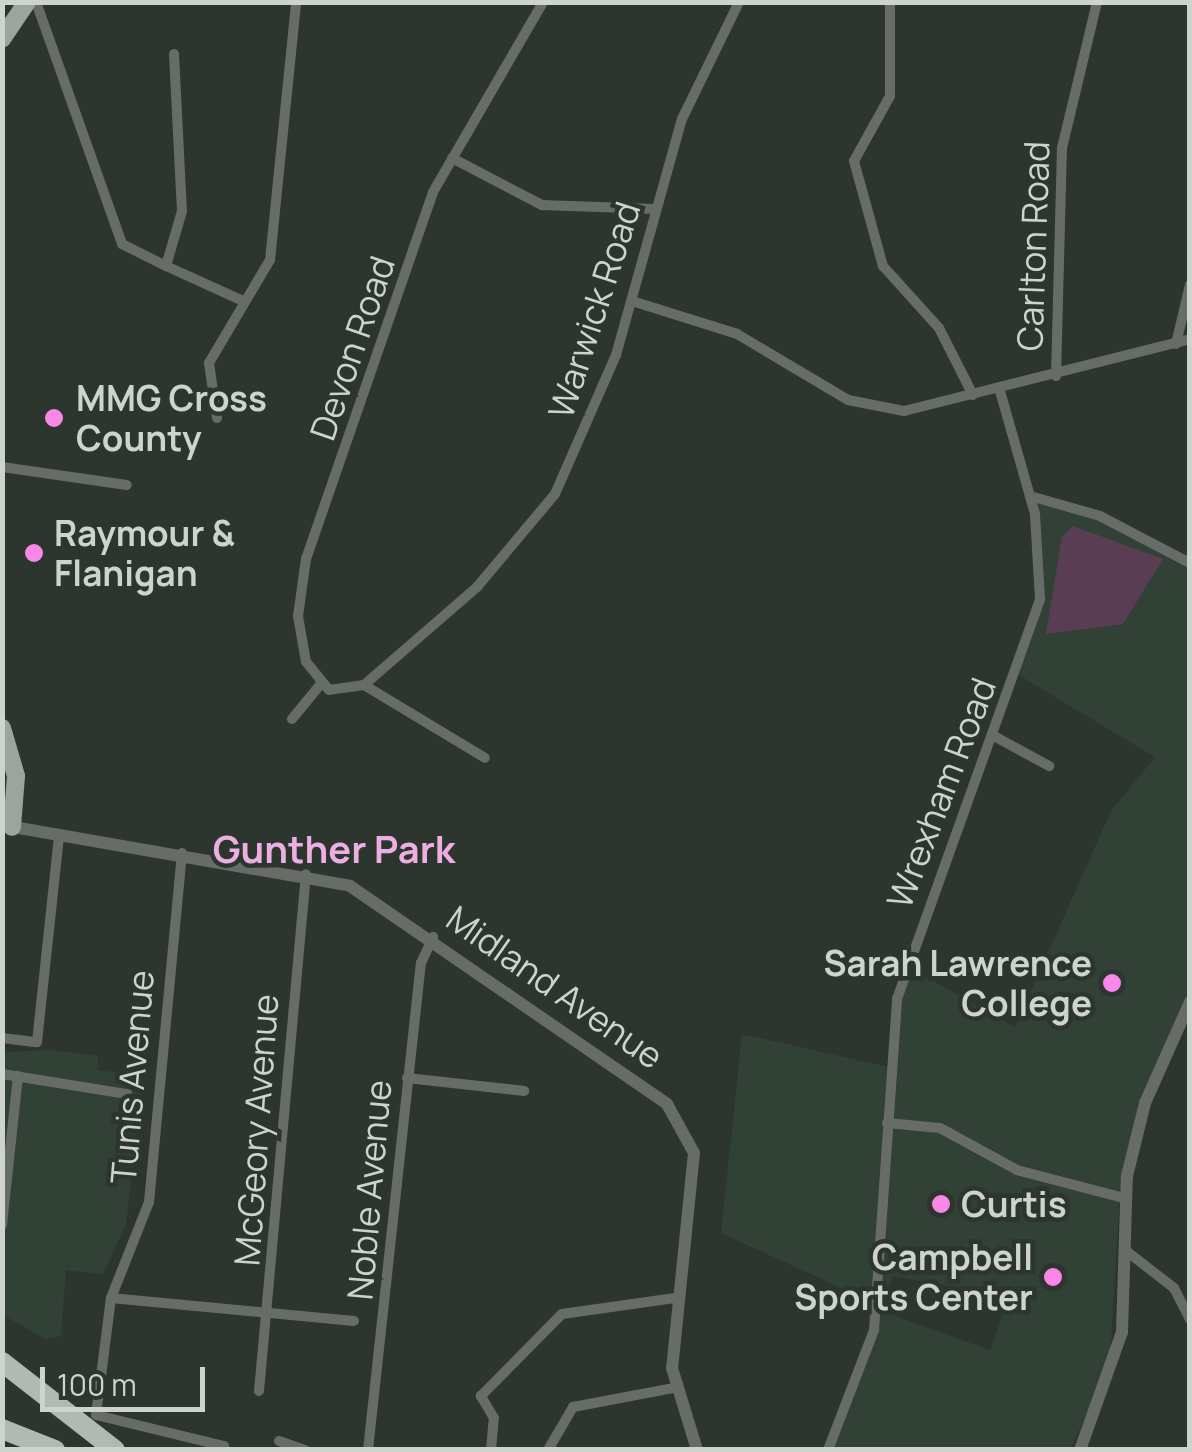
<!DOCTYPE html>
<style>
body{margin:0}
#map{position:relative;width:1192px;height:1452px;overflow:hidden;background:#2c352e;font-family:Manrope,sans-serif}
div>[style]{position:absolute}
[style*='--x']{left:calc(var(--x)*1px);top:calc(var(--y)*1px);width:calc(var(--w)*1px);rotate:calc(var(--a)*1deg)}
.built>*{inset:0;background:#324136}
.green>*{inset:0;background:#583d53}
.minor>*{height:10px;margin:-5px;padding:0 5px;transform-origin:5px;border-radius:5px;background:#676c68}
.tertiary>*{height:12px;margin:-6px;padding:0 6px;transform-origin:6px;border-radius:6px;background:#676c68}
.primary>*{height:18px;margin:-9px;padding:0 9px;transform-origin:9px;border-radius:9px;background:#9ba49d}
.motorway>*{height:20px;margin:-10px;padding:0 10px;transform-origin:10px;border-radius:10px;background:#afbab1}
.dots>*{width:28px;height:28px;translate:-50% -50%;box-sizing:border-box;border:5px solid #2c352e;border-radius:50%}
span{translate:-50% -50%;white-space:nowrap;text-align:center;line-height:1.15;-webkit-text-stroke:9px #2c352e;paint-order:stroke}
.street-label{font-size:35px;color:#cdd3ce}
.poi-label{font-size:35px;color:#cdd3ce;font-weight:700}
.left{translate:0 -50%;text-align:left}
.right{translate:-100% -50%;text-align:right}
.neighbourhood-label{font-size:38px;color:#edaee1;font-weight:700}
.frame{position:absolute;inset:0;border:5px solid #cdd3ce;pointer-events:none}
.scale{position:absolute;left:40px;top:1367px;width:165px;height:45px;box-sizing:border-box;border:5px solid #cdd3ce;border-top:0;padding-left:12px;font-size:30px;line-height:35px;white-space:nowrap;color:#cdd3ce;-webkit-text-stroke:8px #2c352e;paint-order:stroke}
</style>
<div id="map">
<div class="built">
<div style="clip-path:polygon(1034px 500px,1096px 516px,1181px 561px,1189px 547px,1189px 1021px,1181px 1012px,1138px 1104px,1119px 1207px,1110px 1360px,1071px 1449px,834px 1449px,879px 1310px,990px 1350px,1009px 1297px,893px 1276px,880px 1306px,721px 1233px,742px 1034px,893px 1068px,907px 966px,1015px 1027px,1111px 811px,1155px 757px,1017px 674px,1041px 600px)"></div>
<div style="clip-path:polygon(49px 1050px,98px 1056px,98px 1070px,143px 1076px,126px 1224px,103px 1274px,66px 1270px,61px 1336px,45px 1339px,3px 1315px,3px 1052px)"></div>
</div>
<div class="green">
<div style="clip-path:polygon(1073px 526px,1163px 559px,1123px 624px,1046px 634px,1062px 536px)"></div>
</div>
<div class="minor">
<div style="--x:36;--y:2;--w:257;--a:70.4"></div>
<div style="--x:122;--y:244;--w:49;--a:26.6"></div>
<div style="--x:890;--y:2;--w:94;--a:90"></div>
<div style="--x:890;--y:96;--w:74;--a:119"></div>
<div style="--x:854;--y:161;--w:109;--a:74.6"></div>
<div style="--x:883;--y:266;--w:84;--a:47.9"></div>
<div style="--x:939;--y:328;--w:75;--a:63.1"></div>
<div style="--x:174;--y:54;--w:157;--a:87.1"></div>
<div style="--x:182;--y:211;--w:57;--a:106.2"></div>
<div style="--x:166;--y:266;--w:82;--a:24.4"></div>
<div style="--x:452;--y:158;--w:102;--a:27.6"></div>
<div style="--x:542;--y:205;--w:114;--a:2"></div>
<div style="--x:632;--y:301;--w:110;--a:17.4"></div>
<div style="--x:737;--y:334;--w:129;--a:30.7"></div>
<div style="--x:848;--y:400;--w:57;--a:11.1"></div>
<div style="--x:904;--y:411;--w:295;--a:-14.1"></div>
<div style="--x:1176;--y:344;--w:61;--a:-76.7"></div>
<div style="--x:1056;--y:376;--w:228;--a:-88.5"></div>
<div style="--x:1062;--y:148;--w:150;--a:-76.5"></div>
<div style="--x:217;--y:418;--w:56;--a:-98.3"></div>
<div style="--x:209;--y:363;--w:120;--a:-59.4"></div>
<div style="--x:270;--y:260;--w:259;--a:-84.2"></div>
<div style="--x:2;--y:467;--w:126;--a:8.2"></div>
<div style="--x:1030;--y:496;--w:73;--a:15.9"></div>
<div style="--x:1100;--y:516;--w:102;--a:27.6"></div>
<div style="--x:364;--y:685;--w:150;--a:-40.9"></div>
<div style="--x:477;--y:587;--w:121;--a:-50"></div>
<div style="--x:555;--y:494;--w:152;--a:-66.3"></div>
<div style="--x:616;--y:355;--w:245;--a:-74.4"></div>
<div style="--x:682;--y:119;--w:130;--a:-64"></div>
<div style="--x:364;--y:685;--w:35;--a:172"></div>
<div style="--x:329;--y:690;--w:36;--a:-129"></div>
<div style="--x:306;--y:662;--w:47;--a:-99.9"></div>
<div style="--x:298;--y:616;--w:58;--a:-82"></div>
<div style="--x:306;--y:559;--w:388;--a:-70.9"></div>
<div style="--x:433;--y:192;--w:220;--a:-59.9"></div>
<div style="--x:364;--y:685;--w:141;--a:31.1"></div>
<div style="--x:292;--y:719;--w:44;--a:-50.5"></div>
<div style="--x:994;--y:736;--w:63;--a:28.6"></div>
<div style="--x:182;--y:853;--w:351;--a:95.4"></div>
<div style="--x:149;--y:1202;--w:103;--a:111.6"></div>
<div style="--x:111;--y:1298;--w:118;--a:97.3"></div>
<div style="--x:96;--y:1415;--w:132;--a:13.6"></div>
<div style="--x:2;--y:1038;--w:35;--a:7"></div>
<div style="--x:37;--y:1042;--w:208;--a:-83.9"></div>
<div style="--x:2;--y:1074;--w:127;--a:9.1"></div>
<div style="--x:407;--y:1078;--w:118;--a:6.3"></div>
<div style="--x:887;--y:1123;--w:53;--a:5.4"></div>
<div style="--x:940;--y:1128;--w:88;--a:28.6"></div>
<div style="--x:1017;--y:1170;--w:111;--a:14.7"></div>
<div style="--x:2;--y:1225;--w:150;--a:-83.9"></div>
<div style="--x:1125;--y:1250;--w:62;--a:37.8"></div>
<div style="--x:1174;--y:1288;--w:36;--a:63"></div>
<div style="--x:111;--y:1298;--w:244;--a:5.4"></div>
<div style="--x:259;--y:1391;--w:519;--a:-84.81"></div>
<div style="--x:279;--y:1441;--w:28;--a:19"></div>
<div style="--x:368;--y:1450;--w:490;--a:-83.8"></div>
<div style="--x:421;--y:963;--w:29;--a:-65"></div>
<div style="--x:491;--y:1450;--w:32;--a:-85"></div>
<div style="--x:494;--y:1418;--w:26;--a:-121"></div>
<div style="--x:481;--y:1396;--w:115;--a:-45.4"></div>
<div style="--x:562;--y:1314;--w:114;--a:-8.1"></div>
<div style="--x:548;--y:1450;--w:50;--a:-59.8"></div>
<div style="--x:573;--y:1407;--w:103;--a:-10.7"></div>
<div style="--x:828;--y:1450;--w:129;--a:-69"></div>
<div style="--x:874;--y:1330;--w:332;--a:-86"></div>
<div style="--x:897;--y:999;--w:425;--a:-70.3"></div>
<div style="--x:1040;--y:599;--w:85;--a:-93.4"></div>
<div style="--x:1035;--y:514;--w:128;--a:-105.9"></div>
</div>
<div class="tertiary">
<div style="--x:2;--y:825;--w:353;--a:9.9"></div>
<div style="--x:350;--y:886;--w:385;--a:34.5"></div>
<div style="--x:667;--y:1104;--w:56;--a:61.1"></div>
<div style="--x:694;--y:1153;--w:216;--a:95.8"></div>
<div style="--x:672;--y:1368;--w:86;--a:73"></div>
<div style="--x:1080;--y:1450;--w:125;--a:-70.4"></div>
<div style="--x:1122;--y:1332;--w:156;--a:-88.2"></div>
<div style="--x:1127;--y:1176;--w:75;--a:-76.1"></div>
<div style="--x:1145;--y:1103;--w:111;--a:-66"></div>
</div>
<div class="primary">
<div style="--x:2;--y:39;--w:45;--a:-56"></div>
<div style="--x:2;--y:728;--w:50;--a:73.7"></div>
<div style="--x:16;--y:776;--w:51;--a:94.5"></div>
</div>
<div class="motorway">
<div style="--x:2;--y:1362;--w:143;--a:37.9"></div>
<div style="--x:2;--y:1429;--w:57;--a:21.6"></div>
</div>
<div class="dots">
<div style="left:54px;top:418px;background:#f987e8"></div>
<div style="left:34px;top:553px;background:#f987e8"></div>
<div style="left:1112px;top:983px;background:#f987e8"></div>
<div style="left:941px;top:1204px;background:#f987e8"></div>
<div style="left:1053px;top:1277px;background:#f987e8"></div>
</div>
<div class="street-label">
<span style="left:1033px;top:246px;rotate:-88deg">Carlton Road</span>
<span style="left:594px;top:310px;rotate:-72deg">Warwick Road</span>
<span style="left:352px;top:348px;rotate:-71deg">Devon Road</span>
<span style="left:941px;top:793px;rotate:-69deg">Wrexham Road</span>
<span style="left:555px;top:987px;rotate:35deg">Midland Avenue</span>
<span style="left:132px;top:1077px;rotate:-85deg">Tunis Avenue</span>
<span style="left:256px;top:1130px;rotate:-86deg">McGeory Avenue</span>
<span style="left:369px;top:1190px;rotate:-85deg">Noble Avenue</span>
</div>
<div class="poi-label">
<span class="left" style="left:76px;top:418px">MMG Cross<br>County</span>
<span class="left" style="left:54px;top:553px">Raymour &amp;<br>Flanigan</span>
<span class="right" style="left:1092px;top:983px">Sarah Lawrence<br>College</span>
<span class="left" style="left:961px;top:1204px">Curtis</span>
<span class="right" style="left:1033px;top:1277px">Campbell<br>Sports Center</span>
</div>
<div class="neighbourhood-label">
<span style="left:334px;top:849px">Gunther Park</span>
</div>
<div class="frame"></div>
<div class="scale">100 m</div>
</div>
